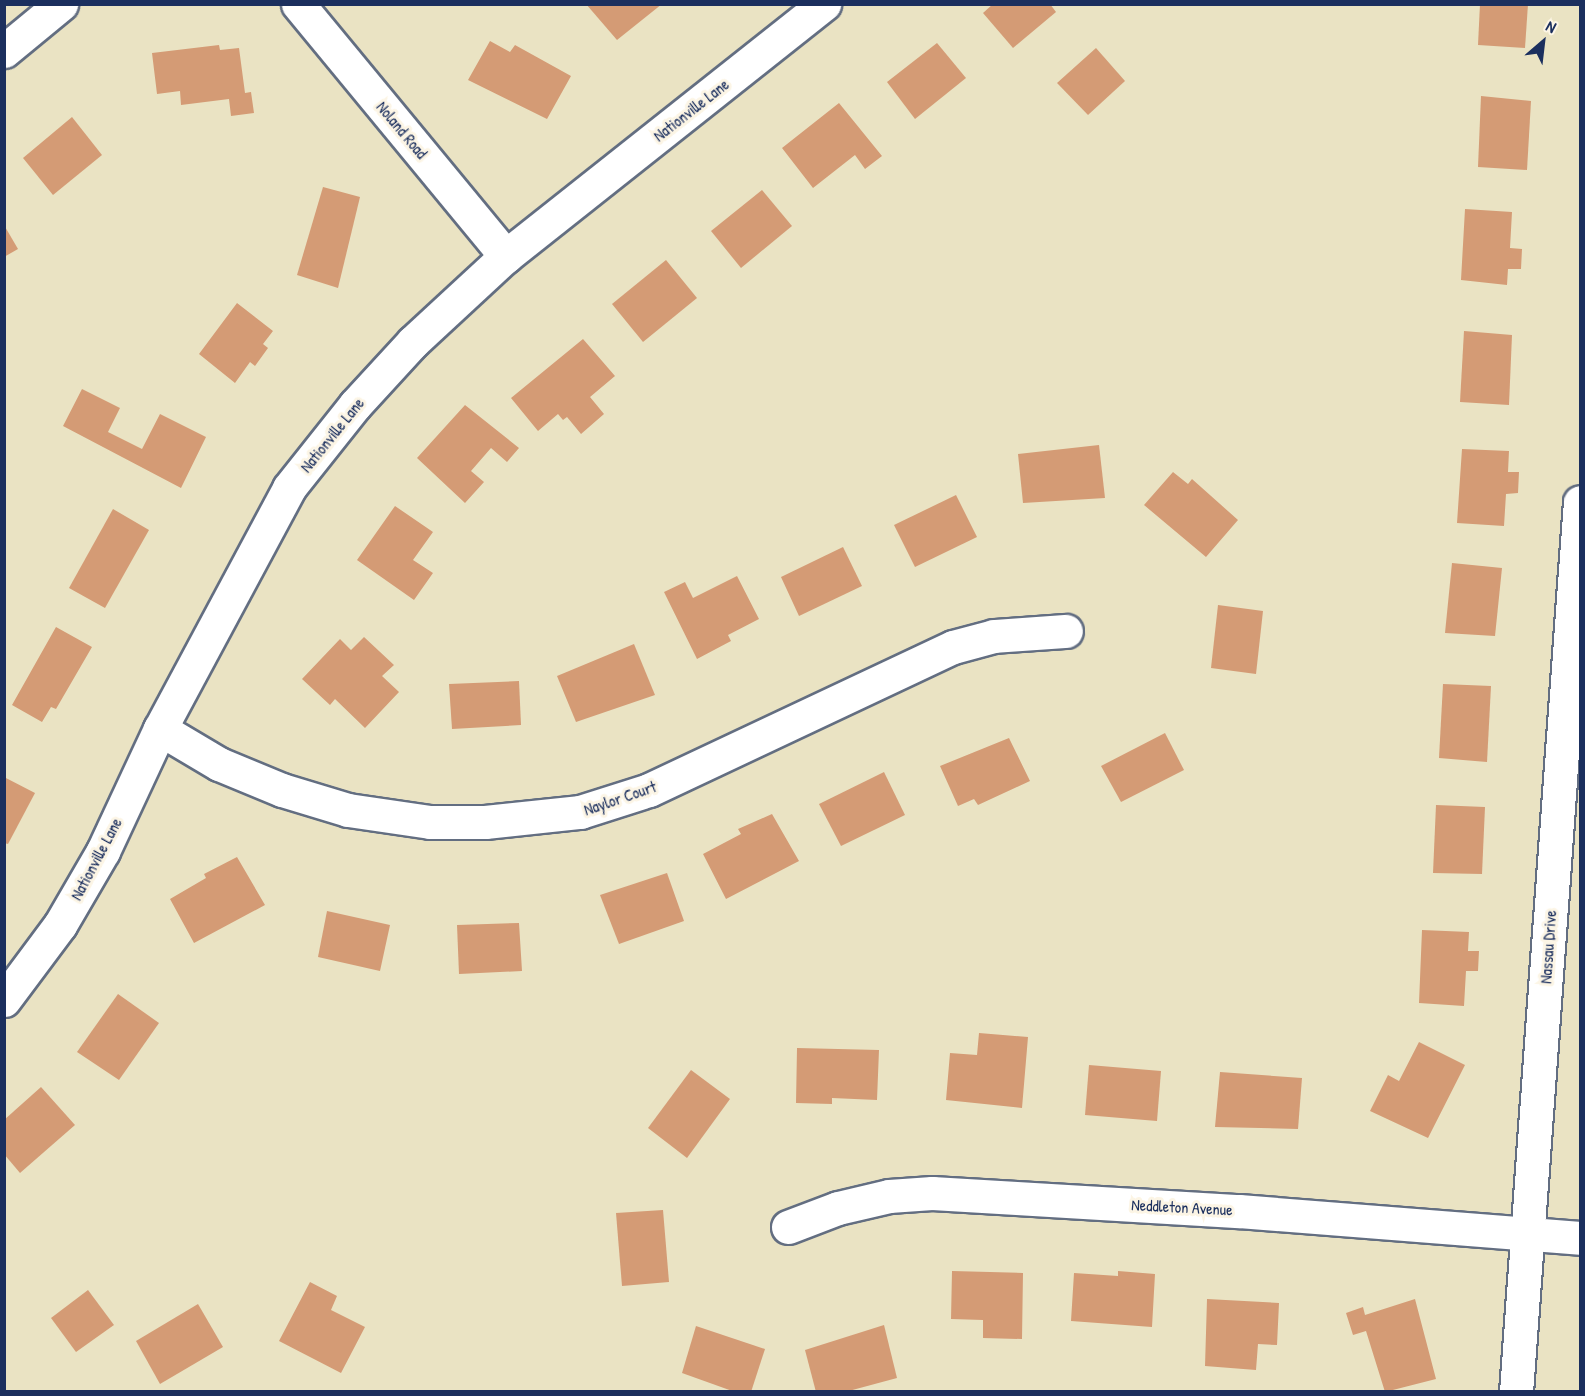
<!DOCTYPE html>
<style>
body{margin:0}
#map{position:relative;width:1585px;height:1396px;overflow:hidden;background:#eae3c3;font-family:"Patrick Hand",sans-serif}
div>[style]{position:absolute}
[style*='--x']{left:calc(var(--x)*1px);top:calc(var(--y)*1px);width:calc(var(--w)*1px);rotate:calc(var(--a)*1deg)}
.building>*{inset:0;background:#d49b75}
.roads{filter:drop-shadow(2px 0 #636e81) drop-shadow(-2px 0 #636e81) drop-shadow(0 2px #636e81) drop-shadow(0 -2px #636e81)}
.minor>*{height:33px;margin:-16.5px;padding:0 16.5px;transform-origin:16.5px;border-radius:16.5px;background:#fff}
span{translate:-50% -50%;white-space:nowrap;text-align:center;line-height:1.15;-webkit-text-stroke:6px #fcf5e5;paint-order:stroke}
.street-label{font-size:16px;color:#1b2f5e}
.frame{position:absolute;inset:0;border:6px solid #1b2f5e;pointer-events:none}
.north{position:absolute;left:1513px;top:12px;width:60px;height:60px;-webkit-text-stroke:4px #fcf5e5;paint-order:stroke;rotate:28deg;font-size:16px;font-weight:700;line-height:24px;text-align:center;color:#1b2f5e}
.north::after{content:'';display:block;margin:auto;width:21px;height:27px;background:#1b2f5e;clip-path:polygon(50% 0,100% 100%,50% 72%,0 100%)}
</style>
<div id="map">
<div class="building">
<div style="clip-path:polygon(586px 4px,662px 4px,617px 40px)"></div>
<div style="clip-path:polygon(993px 4px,1050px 4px,1056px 12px,1013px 48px,983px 13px)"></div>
<div style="clip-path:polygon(1480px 4px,1528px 4px,1525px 48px,1478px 45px)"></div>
<div style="clip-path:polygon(490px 41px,510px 52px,515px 45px,571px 76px,547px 119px,468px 80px)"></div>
<div style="clip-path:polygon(937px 43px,966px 78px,915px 119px,887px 82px)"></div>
<div style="clip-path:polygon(219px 45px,220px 50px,239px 48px,245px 93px,251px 92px,254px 113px,231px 116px,229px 99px,181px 105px,180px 91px,157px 94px,152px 53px)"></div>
<div style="clip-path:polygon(1096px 48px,1125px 81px,1088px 115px,1057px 83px)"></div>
<div style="clip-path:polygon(1481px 96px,1531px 101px,1527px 170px,1478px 167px)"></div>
<div style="clip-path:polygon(839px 103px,882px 156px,865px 169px,855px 155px,813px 188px,782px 148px)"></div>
<div style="clip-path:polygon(72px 117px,102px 155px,53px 195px,23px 158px)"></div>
<div style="clip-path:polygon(323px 187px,360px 197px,338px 288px,297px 275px)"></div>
<div style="clip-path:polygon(762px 190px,792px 226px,741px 268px,711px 231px)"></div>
<div style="clip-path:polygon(1465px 209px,1512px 212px,1510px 248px,1522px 249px,1521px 269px,1508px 269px,1507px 285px,1461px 280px)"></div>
<div style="clip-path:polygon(4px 225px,18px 249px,4px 257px)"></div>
<div style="clip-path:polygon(666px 260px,697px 298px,643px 342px,612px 304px)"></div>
<div style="clip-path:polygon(237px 303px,273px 331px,263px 344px,268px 348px,255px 366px,250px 362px,235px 383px,199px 354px)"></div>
<div style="clip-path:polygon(1464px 331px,1512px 335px,1509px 405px,1460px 402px)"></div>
<div style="clip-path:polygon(583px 339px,615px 376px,590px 397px,604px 414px,581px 434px,567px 417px,563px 420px,558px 414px,538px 431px,511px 398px)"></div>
<div style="clip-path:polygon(82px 389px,120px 408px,108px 432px,142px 449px,160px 414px,206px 437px,181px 488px,63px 426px)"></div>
<div style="clip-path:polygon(465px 405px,519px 448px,507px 462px,491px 448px,471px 471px,484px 482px,465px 503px,417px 458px)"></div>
<div style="clip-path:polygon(1099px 445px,1105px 498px,1023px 503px,1018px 454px)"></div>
<div style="clip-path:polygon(1462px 449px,1509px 451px,1508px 472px,1519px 472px,1518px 493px,1506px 494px,1504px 526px,1457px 523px)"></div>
<div style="clip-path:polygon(1173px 472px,1188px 484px,1192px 479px,1238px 520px,1206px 557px,1144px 505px)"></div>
<div style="clip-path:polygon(956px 495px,977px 537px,915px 567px,894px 525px)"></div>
<div style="clip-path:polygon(395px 506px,433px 532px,413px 560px,433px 573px,414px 600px,357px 560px)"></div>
<div style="clip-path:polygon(113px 509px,149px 530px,105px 608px,69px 588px)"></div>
<div style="clip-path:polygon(843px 547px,862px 586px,799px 616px,781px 577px)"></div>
<div style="clip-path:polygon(1452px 563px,1502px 568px,1495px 636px,1445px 633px)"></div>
<div style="clip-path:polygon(737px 576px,759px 619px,728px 635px,731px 641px,697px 659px,664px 592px,685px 582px,693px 598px)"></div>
<div style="clip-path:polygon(1218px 605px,1263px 611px,1256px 674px,1211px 668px)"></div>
<div style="clip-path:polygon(56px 627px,92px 647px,56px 709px,51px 707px,42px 722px,12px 705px)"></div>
<div style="clip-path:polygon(364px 637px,394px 665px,382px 676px,399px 692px,365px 728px,335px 699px,330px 705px,302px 679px,340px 639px,351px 650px)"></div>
<div style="clip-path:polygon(634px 644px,655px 695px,576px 722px,557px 676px)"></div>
<div style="clip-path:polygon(519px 681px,521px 725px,452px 729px,449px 684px)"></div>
<div style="clip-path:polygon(1443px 684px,1491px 686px,1487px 762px,1439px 758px)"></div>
<div style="clip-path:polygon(1165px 733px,1184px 770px,1121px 802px,1101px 766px)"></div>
<div style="clip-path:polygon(1009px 738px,1030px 781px,978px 805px,974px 799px,958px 806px,940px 766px)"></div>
<div style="clip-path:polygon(884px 772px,905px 815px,841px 846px,819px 804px)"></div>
<div style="clip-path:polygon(4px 777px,35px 793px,8px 844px,4px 843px)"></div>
<div style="clip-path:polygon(1436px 805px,1485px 807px,1482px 874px,1433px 873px)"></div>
<div style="clip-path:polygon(772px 814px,799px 861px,726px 899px,703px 854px,741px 834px,738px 829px)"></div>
<div style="clip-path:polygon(237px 857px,265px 905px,194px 943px,170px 899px,206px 878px,204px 874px)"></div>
<div style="clip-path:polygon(667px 873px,684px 921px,619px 944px,600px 895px)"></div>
<div style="clip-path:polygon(327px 911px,390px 925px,380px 971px,318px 957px)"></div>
<div style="clip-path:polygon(519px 923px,522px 971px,459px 974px,457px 925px)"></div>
<div style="clip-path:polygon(1422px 930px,1469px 932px,1468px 951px,1479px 951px,1478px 971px,1466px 971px,1464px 1006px,1419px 1003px)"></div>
<div style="clip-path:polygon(118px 994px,159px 1023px,119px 1080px,77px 1052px)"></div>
<div style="clip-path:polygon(979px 1033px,1028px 1037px,1022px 1108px,946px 1100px,950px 1053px,977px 1055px)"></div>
<div style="clip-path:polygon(1419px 1042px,1465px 1065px,1428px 1138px,1370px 1111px,1388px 1075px,1399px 1081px)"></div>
<div style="clip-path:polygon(797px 1048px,879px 1050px,877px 1100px,832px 1098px,832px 1104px,796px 1103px)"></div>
<div style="clip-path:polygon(1089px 1065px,1161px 1071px,1157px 1121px,1085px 1115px)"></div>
<div style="clip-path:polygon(691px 1070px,730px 1099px,687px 1158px,648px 1128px)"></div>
<div style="clip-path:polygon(1220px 1072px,1302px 1078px,1298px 1129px,1215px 1127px)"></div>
<div style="clip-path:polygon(41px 1087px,75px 1125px,20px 1173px,4px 1154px,4px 1120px)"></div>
<div style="clip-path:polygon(663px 1210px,669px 1282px,622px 1286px,616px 1213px)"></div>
<div style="clip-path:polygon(952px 1271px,1023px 1273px,1022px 1339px,983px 1338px,983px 1320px,951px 1319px)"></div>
<div style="clip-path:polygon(1118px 1271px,1155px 1274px,1152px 1327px,1071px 1321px,1074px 1273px,1118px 1276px)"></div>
<div style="clip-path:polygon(310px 1282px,337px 1296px,331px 1310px,365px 1327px,341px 1373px,279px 1341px)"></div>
<div style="clip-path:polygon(88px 1290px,114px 1325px,76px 1352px,51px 1318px)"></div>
<div style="clip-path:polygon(1207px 1299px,1279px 1303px,1277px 1345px,1258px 1344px,1256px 1370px,1205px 1366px)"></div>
<div style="clip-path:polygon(1415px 1299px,1436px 1379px,1385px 1392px,1366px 1331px,1353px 1335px,1346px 1313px,1363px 1307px,1365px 1315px)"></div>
<div style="clip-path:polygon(198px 1304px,223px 1347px,160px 1384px,136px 1341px)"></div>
<div style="clip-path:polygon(884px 1325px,897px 1378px,845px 1392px,816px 1392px,805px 1350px)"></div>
<div style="clip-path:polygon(696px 1326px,765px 1349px,751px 1392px,735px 1392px,682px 1373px)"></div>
</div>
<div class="roads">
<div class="minor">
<div style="--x:298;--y:4;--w:327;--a:50.5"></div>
<div style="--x:4;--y:51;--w:74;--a:-39.5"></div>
<div style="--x:160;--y:729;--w:69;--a:30.7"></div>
<div style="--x:219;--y:764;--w:68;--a:22.4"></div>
<div style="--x:282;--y:790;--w:69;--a:16.9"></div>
<div style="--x:348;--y:810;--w:83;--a:8.3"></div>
<div style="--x:430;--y:822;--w:55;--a:0"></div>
<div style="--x:485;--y:822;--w:96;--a:-6"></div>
<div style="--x:580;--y:812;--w:72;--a:-17.7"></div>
<div style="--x:649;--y:790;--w:336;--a:-25.2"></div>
<div style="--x:953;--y:647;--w:42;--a:-15"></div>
<div style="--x:994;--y:636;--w:72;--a:-4"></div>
<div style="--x:4;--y:1000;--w:94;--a:-53.3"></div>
<div style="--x:60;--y:925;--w:86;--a:-59.8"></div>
<div style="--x:103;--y:851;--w:135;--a:-65"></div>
<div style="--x:160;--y:729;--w:273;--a:-61.8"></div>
<div style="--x:289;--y:488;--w:106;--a:-51.5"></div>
<div style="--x:355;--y:405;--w:86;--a:-47.4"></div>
<div style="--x:413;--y:342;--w:127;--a:-42.8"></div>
<div style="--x:506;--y:256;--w:406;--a:-38.4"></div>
<div style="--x:788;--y:1227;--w:53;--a:-20.8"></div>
<div style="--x:838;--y:1208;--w:52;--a:-13.2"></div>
<div style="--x:889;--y:1196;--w:43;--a:-4"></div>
<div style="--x:932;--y:1193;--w:308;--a:3.4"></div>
<div style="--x:1239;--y:1211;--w:342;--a:4.5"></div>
<div style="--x:1516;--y:1392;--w:892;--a:-85.89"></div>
</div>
</div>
<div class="street-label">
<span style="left:691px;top:110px;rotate:-38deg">Nationville Lane</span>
<span style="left:402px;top:130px;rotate:50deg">Noland Road</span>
<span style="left:332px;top:435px;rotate:-51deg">Nationville Lane</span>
<span style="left:620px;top:798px;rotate:-19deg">Naylor Court</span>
<span style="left:96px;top:859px;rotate:-62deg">Nationville Lane</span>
<span style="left:1548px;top:947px;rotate:-86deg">Nassau Drive</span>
<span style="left:1182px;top:1207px;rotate:3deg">Neddleton Avenue</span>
</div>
<div class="frame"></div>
<div class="north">N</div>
</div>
